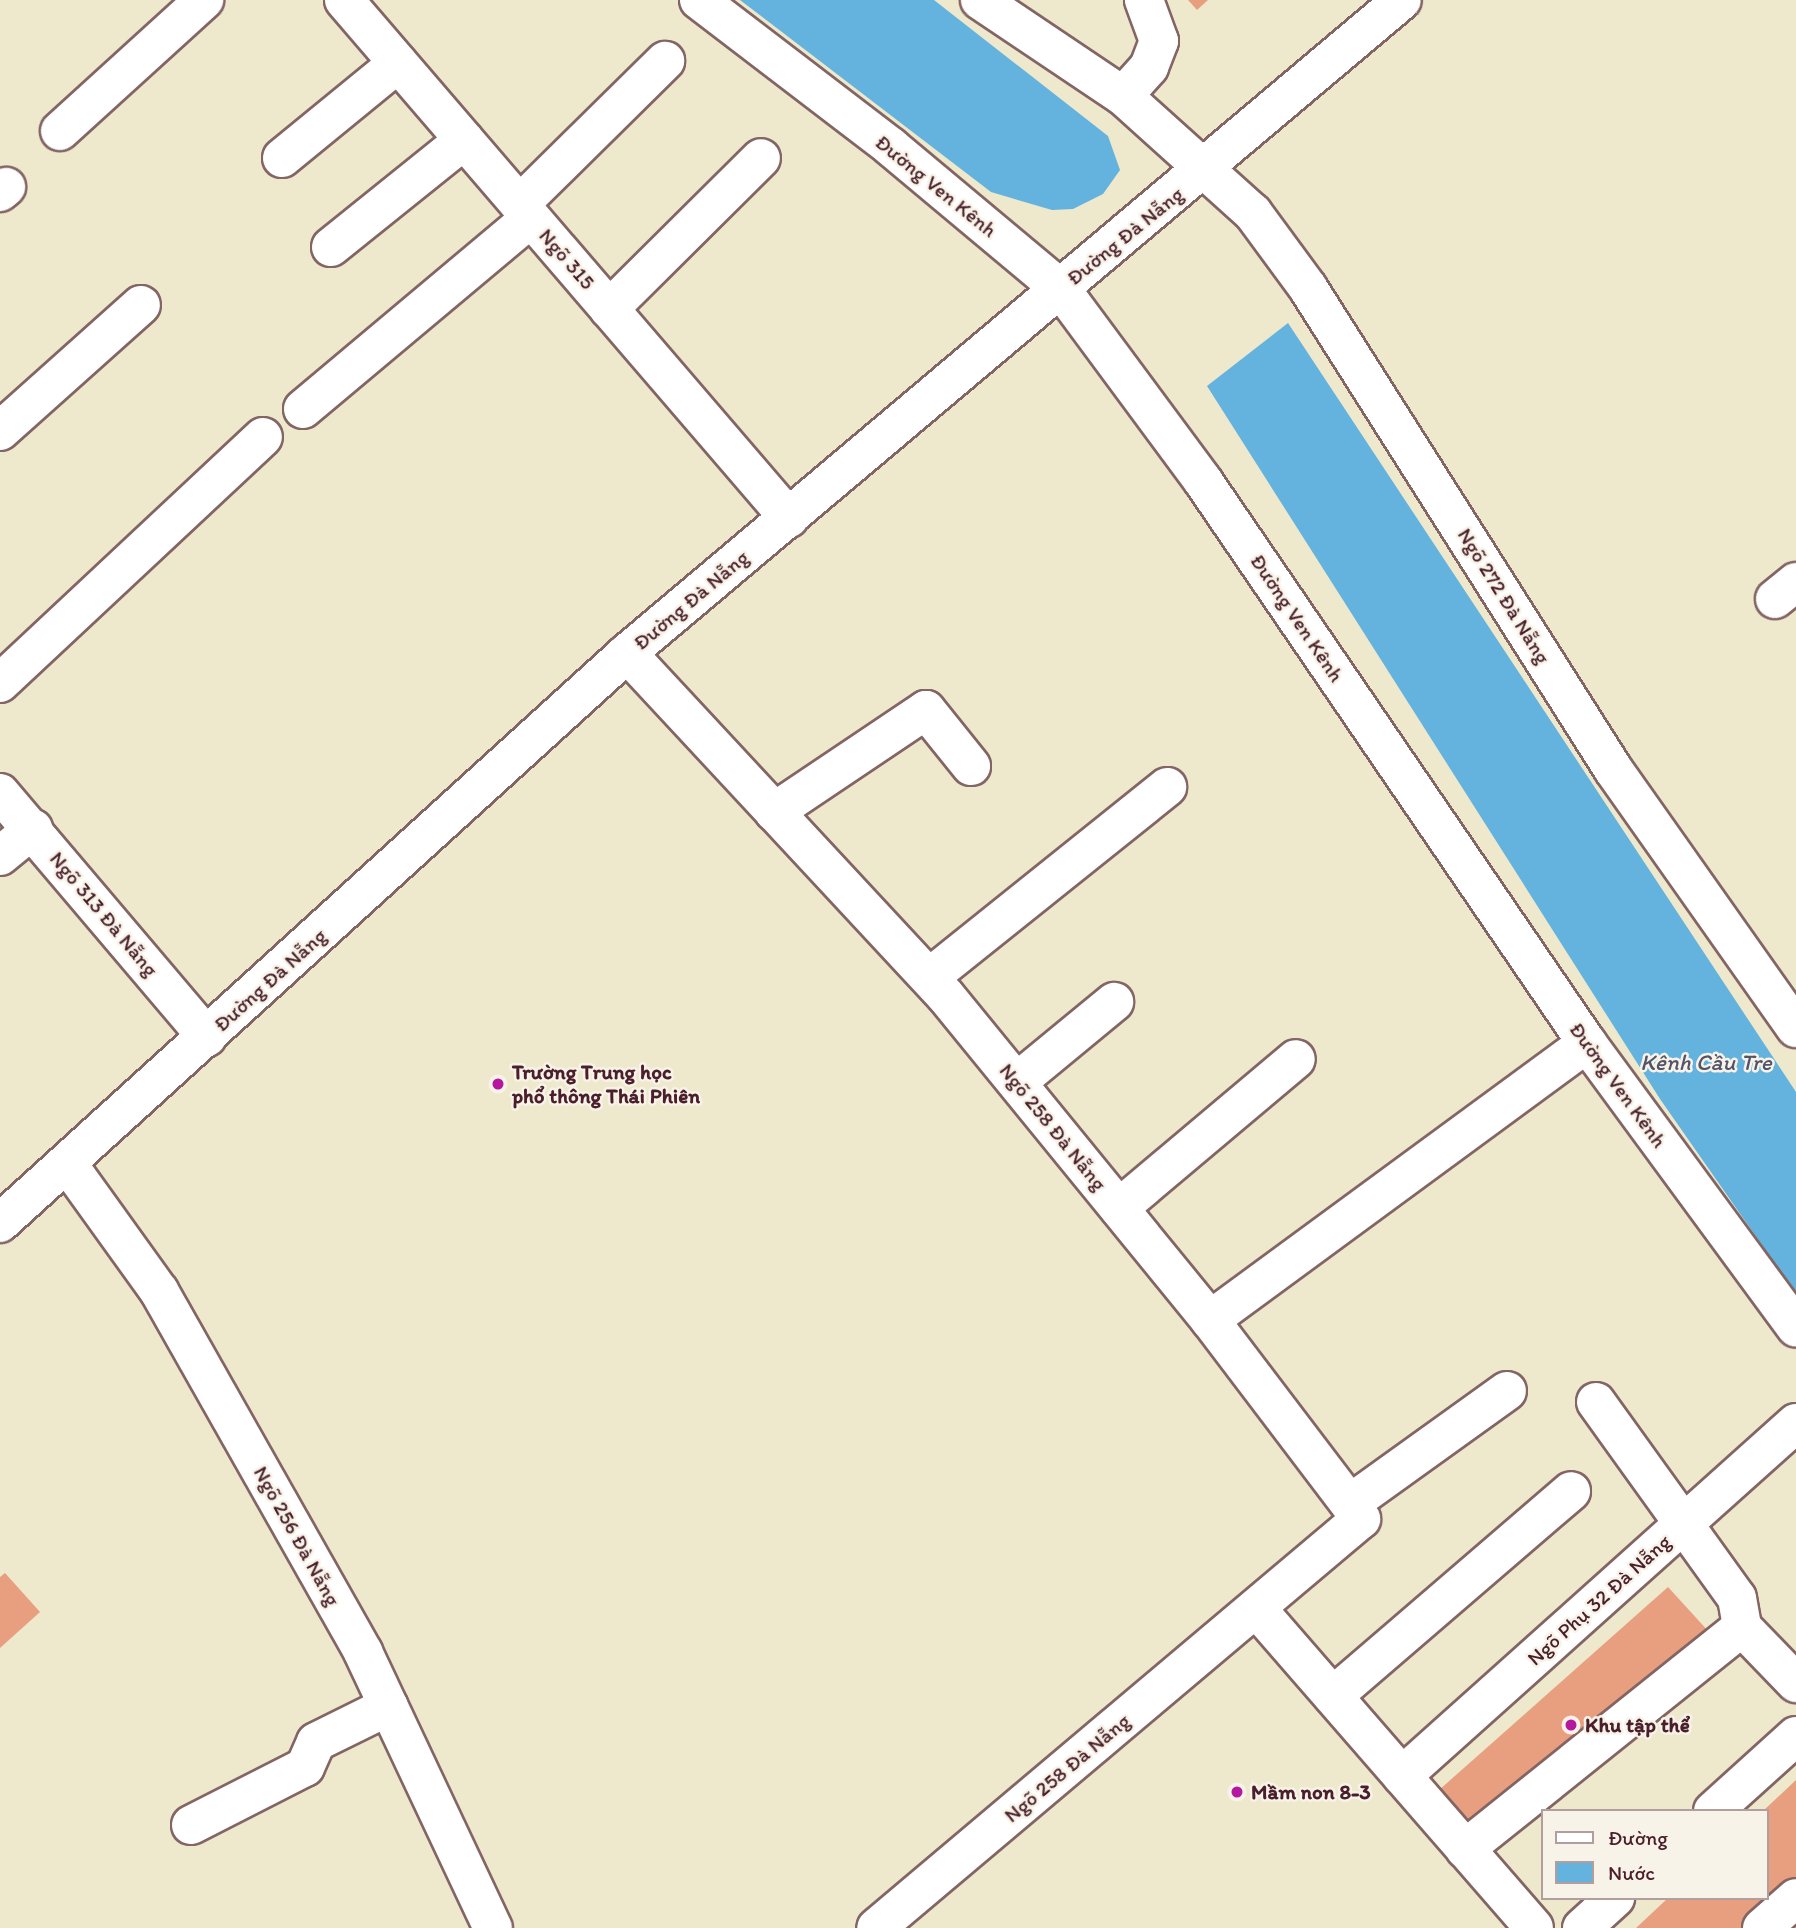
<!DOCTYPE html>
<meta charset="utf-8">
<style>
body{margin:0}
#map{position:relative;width:1796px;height:1928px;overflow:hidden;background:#eee8cd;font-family:Itim,sans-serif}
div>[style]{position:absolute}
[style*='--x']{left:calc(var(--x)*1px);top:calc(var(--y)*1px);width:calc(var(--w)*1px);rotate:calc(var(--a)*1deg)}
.water>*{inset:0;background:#63b3de}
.building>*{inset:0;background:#e89f7f}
.roads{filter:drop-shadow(2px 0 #836564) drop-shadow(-2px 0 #836564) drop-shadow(0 2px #836564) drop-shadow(0 -2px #836564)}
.minor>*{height:38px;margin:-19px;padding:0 19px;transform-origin:19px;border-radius:19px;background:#fff}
.major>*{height:38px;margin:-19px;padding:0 19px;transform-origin:19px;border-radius:19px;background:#fff}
.dots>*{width:19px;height:19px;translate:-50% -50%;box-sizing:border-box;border:4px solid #f7f3e8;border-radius:50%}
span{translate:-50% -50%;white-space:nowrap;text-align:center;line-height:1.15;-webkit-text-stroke:5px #f7f3e8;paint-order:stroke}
.street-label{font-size:21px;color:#4a1f2b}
.poi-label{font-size:21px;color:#4a1f2b;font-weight:700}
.left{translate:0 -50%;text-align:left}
.water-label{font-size:23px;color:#53536a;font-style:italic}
.legend{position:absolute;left:1541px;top:1809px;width:228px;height:91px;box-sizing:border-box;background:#f7f3e8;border:2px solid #b29e9c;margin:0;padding:9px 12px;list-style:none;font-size:21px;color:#4a1f2b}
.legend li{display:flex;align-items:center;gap:14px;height:35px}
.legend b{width:35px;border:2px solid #b29e9c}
</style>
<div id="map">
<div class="water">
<div style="clip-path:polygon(740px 0,934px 0,1108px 136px,1120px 170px,1103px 194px,1073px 209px,1052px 210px,991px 192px)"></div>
<div style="clip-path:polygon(1288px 323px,1796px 1092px,1796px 1294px,1660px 1099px,1207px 386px)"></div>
</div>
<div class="building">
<div style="clip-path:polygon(1188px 0,1208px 0,1197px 10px)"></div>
<div style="clip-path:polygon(5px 1573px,40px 1612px,0 1648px,0 1577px)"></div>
<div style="clip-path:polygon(1668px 1587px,1720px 1644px,1472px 1864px,1421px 1806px)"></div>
<div style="clip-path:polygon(1796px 1780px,1796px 1892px,1757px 1928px,1636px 1928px,1668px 1898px,1766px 1898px,1763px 1811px)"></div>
</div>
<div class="roads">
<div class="minor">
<div style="--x:344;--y:0;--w:683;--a:49.34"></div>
<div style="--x:699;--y:0;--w:242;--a:37.4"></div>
<div style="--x:891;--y:147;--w:222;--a:39.9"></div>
<div style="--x:1061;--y:289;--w:239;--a:53.5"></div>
<div style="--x:1203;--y:481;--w:681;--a:55.66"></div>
<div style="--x:1587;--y:1043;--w:353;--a:53.7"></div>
<div style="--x:980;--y:0;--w:172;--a:33.9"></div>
<div style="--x:1123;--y:96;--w:175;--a:42"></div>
<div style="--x:1253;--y:213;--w:93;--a:53.7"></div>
<div style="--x:1308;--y:288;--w:570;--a:57.62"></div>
<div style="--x:1613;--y:769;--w:317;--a:54.8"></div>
<div style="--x:1123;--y:96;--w:39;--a:-48"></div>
<div style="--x:1149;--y:67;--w:28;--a:-69"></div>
<div style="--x:1159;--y:41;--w:44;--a:-110.1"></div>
<div style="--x:60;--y:131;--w:195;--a:-42.3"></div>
<div style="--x:282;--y:158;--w:150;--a:-39.3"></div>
<div style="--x:0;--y:192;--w:8;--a:-40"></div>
<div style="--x:520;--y:204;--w:204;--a:-44.6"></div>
<div style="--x:331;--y:247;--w:171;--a:-38.8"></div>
<div style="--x:609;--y:309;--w:214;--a:-44.8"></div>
<div style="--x:303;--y:409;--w:297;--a:-40"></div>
<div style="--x:0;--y:431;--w:189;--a:-41.8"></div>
<div style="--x:1775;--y:599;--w:27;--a:-39"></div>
<div style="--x:627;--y:653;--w:467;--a:47.1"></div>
<div style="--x:945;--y:995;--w:419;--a:50.8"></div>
<div style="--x:1210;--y:1320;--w:250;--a:52.8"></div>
<div style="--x:1361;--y:1519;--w:634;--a:139.86"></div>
<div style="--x:0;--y:683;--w:360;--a:-43.1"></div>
<div style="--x:0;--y:793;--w:320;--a:49.7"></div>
<div style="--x:774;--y:812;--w:183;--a:-33.9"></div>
<div style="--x:926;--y:710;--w:72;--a:51.2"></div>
<div style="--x:0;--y:856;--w:43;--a:-39.3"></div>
<div style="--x:930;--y:977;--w:304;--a:-38.7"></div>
<div style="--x:1017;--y:1082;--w:126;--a:-39.5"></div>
<div style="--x:67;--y:1163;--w:158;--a:54.3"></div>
<div style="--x:159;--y:1291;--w:415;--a:60.5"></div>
<div style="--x:363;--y:1652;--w:305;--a:64.8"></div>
<div style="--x:1119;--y:1208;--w:231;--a:-40.1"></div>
<div style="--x:1210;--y:1320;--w:468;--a:-36.3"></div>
<div style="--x:1596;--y:1402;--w:241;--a:54.3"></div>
<div style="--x:1737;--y:1598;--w:29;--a:80"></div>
<div style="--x:1742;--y:1627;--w:78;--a:46"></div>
<div style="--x:1351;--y:1503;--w:192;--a:-35.7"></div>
<div style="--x:1257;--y:1609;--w:422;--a:49"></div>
<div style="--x:1333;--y:1696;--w:314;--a:-40.7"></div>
<div style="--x:1402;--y:1776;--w:529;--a:-41.86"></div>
<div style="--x:1713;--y:1811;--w:112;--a:-42.1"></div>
<div style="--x:191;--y:1825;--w:128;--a:-27"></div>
<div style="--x:305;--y:1767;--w:27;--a:-66"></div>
<div style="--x:316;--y:1742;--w:81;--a:-26.3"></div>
<div style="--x:1465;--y:1849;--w:355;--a:-38.7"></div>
<div style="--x:1582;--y:1928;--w:45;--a:-42.3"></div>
<div style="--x:1762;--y:1928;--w:45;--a:-41.4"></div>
</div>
<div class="major">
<div style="--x:0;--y:1223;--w:847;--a:-42.27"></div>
<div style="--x:627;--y:653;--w:1013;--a:-40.12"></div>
</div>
</div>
<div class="dots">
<div style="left:498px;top:1084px;background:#b5179e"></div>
<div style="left:1571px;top:1725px;background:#b5179e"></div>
<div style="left:1237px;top:1792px;background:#b5179e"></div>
</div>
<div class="street-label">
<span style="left:936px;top:186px;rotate:39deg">Đường Ven Kênh</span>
<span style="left:1125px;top:236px;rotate:-39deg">Đường Đà Nẵng</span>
<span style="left:567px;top:259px;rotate:49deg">Ngõ 315</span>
<span style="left:1504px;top:596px;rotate:58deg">Ngõ 272 Đà Nẵng</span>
<span style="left:691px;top:600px;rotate:-40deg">Đường Đà Nẵng</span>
<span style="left:1297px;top:618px;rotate:56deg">Đường Ven Kênh</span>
<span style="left:104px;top:914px;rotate:50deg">Ngõ 313 Đà Nẵng</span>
<span style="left:270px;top:980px;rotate:-42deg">Đường Đà Nẵng</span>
<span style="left:1618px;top:1085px;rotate:54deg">Đường Ven Kênh</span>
<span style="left:1053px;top:1127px;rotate:51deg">Ngõ 258 Đà Nẵng</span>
<span style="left:297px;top:1536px;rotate:61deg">Ngõ 256 Đà Nẵng</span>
<span style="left:1599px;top:1600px;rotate:-42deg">Ngõ Phụ 32 Đà Nẵng</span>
<span style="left:1067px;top:1768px;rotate:-40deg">Ngõ 258 Đà Nẵng</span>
</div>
<div class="poi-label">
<span class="left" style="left:512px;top:1084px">Trường Trung học<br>phổ thông Thái Phiên</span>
<span class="left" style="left:1585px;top:1725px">Khu tập thể</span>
<span class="left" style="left:1251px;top:1792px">Mầm non 8-3</span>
</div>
<div class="water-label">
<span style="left:1706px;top:1062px">Kênh Cầu Tre</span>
</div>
<ul class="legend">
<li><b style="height:9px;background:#fff"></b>Đường</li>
<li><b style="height:19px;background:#63b3de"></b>Nước</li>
</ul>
</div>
